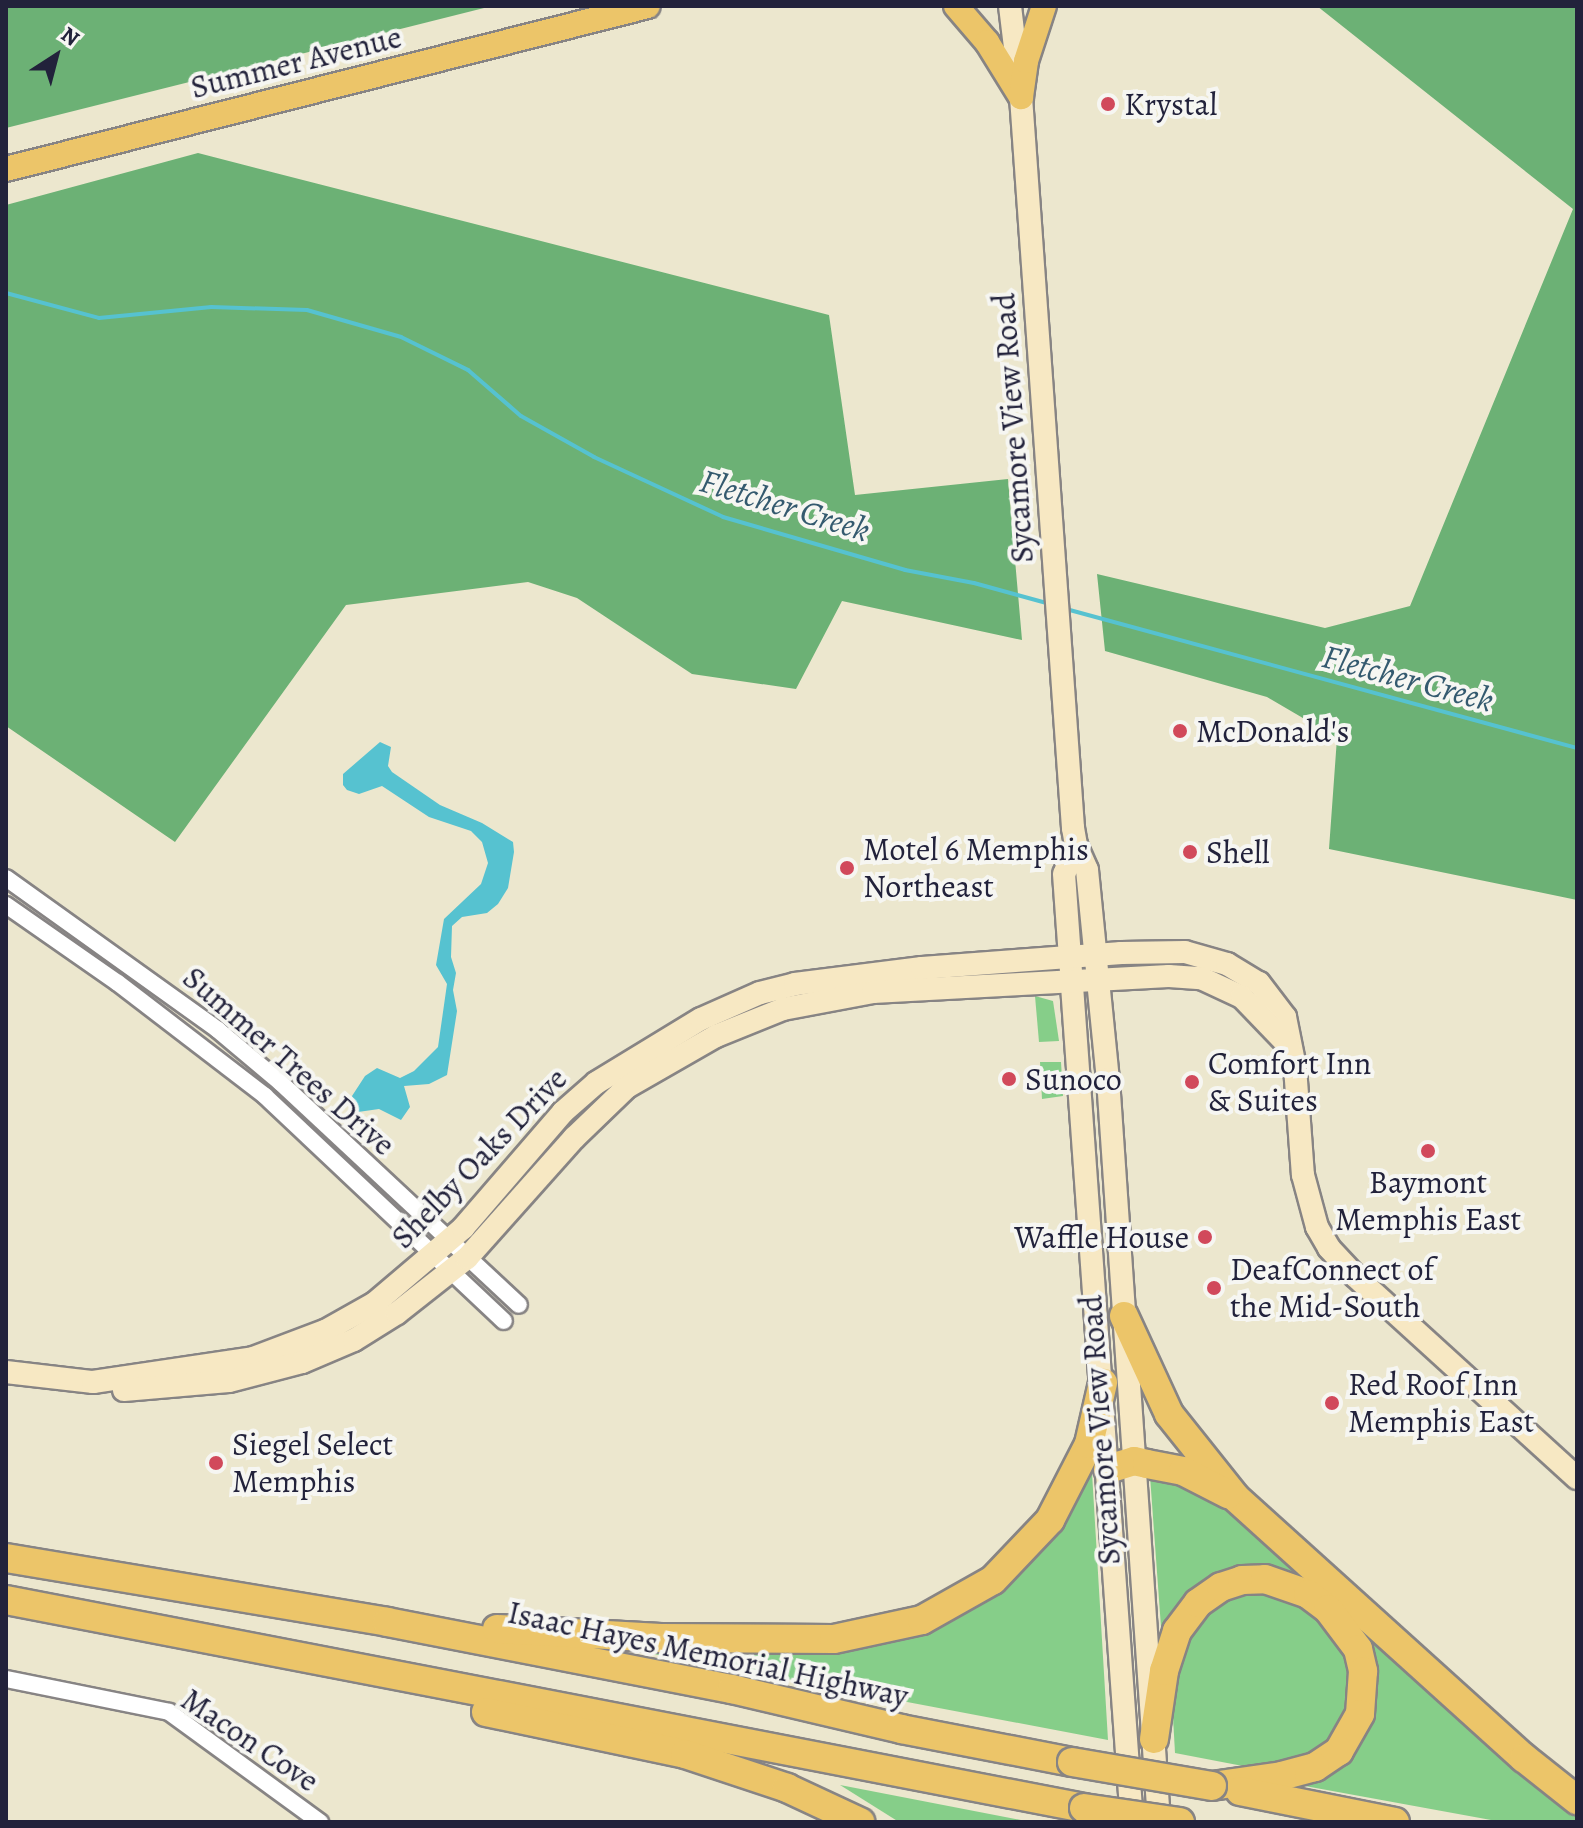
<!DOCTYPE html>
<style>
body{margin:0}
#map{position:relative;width:1583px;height:1828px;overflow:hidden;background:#ece7ce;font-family:Alegreya,serif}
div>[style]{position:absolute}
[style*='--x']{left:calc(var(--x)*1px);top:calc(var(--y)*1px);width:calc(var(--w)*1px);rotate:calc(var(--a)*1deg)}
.green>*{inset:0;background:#86ce89}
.forest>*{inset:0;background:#6cb175}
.water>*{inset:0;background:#56c2d0}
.stream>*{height:4px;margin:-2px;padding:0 2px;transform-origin:2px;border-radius:2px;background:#56c2d0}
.roads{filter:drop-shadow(2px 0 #878484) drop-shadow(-2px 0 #878484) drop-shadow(0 2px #878484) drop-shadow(0 -2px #878484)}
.street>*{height:16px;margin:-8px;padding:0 8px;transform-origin:8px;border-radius:8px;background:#fff}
.secondary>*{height:22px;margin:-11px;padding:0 11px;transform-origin:11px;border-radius:11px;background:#f7e8c3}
.primary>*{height:24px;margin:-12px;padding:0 12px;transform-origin:12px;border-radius:12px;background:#ecc569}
.highway>*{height:28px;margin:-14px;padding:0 14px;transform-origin:14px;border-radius:14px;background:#ecc569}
.bridges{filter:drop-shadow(2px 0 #878484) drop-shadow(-2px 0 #878484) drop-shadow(0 2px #878484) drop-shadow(0 -2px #878484)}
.highway-bridge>*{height:28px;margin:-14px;padding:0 14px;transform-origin:14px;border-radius:14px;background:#ecc569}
.dots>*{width:22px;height:22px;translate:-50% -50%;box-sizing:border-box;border:4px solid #f6f6f2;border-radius:50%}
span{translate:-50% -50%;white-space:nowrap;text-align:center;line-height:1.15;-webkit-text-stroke:8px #f6f6f2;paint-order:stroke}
.street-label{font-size:32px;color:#22223b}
.poi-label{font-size:32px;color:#22223b}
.left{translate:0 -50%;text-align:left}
.right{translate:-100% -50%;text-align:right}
.water-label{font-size:34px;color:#345a6f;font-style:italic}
.frame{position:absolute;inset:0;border:8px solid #22223b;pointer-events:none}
.north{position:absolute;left:16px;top:16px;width:80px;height:80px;-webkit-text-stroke:6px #f6f6f2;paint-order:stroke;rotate:36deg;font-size:22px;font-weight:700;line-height:32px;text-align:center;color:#22223b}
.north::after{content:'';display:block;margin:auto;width:28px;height:36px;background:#22223b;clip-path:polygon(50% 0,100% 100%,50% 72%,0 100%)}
</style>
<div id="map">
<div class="green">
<div style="clip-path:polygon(1035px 996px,1053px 1001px,1059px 1041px,1039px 1042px)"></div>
<div style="clip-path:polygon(1040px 1062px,1061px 1062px,1063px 1096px,1042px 1099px)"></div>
<div style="clip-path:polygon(1091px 1456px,1108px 1740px,653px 1654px,650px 1650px,943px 1620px)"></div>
<div style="clip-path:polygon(1156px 1470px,1232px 1504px,1577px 1799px,1577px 1822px,1502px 1822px,1294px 1784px,1327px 1773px,1376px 1676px,1278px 1571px,1168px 1632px,1161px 1627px,1150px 1476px)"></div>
<div style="clip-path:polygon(1258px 1587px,1313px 1605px,1351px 1654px,1353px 1714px,1319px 1756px,1283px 1768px,1248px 1767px,1175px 1753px,1173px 1717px,1180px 1637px,1229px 1592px)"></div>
<div style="clip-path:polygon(840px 1785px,1031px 1822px,899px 1822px)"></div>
</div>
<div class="forest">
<div style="clip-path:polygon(6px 6px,492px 6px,6px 128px)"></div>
<div style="clip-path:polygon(1317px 6px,1577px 6px,1577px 900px,1329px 849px,1337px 738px,1267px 697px,1105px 651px,1097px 574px,1325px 628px,1410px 606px,1573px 209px)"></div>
<div style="clip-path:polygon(198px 153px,829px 315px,855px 495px,1008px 479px,1022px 640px,842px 601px,796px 689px,692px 674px,577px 598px,528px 582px,346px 605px,175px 842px,6px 726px,6px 205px)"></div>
</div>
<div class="water">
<div style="clip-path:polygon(380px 742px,391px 747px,388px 766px,392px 772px,440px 805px,482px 823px,513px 842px,514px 852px,508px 888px,498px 904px,487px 913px,462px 917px,452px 926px,451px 957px,456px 973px,453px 990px,457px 1011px,447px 1075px,429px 1084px,404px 1086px,410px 1107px,401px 1120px,379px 1109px,358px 1112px,352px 1096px,365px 1076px,377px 1068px,400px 1078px,414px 1071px,438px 1047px,447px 984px,436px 965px,444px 919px,481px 884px,488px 863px,482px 842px,471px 831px,429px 817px,382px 786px,359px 794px,347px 790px,343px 785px,343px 774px)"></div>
</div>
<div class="stream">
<div style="--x:6;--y:293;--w:96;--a:15"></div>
<div style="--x:99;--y:318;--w:113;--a:-5.6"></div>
<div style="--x:211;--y:307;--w:96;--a:1.8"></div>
<div style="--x:307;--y:310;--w:98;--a:16"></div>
<div style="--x:401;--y:337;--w:75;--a:26.2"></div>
<div style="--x:468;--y:370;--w:70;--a:41"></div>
<div style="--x:521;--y:416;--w:84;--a:29.3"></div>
<div style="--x:594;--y:457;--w:142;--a:24.9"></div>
<div style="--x:723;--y:517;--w:190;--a:16.2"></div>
<div style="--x:905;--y:570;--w:70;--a:10.7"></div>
<div style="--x:974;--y:583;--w:79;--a:15.4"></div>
<div style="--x:1066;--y:609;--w:530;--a:15.22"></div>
</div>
<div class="roads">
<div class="street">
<div style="--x:6;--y:878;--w:261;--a:35.6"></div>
<div style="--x:218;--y:1030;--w:82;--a:40.1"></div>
<div style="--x:281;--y:1083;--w:325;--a:43"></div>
<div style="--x:6;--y:905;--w:136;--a:34.9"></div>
<div style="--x:118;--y:983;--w:185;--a:37.5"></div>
<div style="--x:265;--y:1096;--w:328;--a:43.3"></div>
<div style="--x:6;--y:1679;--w:166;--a:11.4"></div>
<div style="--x:169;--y:1712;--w:187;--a:36.1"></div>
</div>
<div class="secondary">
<div style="--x:1010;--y:6;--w:92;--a:83.1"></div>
<div style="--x:1021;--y:97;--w:733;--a:85.93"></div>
<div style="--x:1073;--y:828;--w:17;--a:80"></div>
<div style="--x:1076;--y:845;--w:27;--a:66"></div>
<div style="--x:1087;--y:870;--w:210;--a:84.3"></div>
<div style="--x:1108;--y:1079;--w:745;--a:86.07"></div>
<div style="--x:1076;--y:845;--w:31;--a:112"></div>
<div style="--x:1064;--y:874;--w:950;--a:85.9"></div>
<div style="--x:6;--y:1372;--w:88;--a:6.6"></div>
<div style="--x:93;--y:1382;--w:162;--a:-8.5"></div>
<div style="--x:253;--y:1358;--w:77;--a:-20.6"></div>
<div style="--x:325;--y:1331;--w:57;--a:-29.2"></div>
<div style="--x:375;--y:1303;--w:116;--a:-40.4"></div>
<div style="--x:463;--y:1228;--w:153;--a:-49.2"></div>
<div style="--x:563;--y:1112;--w:44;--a:-41.3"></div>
<div style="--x:596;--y:1083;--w:123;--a:-31.4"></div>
<div style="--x:701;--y:1019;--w:64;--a:-23.8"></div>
<div style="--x:760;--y:993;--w:36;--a:-14"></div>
<div style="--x:795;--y:984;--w:128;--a:-7.2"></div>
<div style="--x:922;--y:968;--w:200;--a:-4.3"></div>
<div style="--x:1121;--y:953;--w:64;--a:-0.9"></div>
<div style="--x:1185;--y:952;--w:44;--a:15.9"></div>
<div style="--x:1227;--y:964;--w:37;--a:31"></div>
<div style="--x:1259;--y:983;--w:43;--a:52.6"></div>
<div style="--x:1285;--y:1017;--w:51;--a:78.7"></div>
<div style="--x:1295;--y:1067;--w:108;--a:85.8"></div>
<div style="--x:1303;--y:1175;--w:54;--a:74.9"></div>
<div style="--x:1317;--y:1227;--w:24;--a:60"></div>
<div style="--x:1329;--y:1248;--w:38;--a:47"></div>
<div style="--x:1355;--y:1276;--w:300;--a:42.3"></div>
<div style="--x:124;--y:1390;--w:105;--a:-4.9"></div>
<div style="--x:229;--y:1381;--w:75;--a:-14.6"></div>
<div style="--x:302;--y:1362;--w:56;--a:-22.9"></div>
<div style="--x:354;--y:1340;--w:51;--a:-32.1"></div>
<div style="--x:397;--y:1313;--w:89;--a:-38.2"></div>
<div style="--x:467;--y:1258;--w:161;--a:-48.3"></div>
<div style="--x:574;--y:1138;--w:74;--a:-43.9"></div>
<div style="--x:627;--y:1087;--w:103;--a:-29.8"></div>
<div style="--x:716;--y:1036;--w:72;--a:-21.9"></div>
<div style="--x:783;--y:1009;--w:92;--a:-10.7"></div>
<div style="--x:873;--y:992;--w:296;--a:-3.1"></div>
<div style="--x:1169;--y:976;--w:32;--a:4"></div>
<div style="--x:1201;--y:978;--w:45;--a:24.9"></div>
<div style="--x:1242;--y:997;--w:69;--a:46.2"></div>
</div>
<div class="primary">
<div style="--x:956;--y:6;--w:48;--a:49.3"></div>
<div style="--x:987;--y:42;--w:65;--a:58.3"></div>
<div style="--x:1021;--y:97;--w:36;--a:-82"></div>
<div style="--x:1026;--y:61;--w:58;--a:-71.9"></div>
<div style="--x:6;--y:169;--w:662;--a:-14.25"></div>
</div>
<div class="highway">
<div style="--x:1124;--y:1316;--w:108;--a:65.3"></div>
<div style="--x:1169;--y:1414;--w:107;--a:51.4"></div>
<div style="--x:1236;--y:1498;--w:388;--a:42.1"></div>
<div style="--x:1524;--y:1758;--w:68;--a:38.4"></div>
<div style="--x:1108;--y:1469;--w:27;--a:-17"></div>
<div style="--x:1134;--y:1461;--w:13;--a:13"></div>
<div style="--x:1147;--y:1464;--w:37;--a:11"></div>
<div style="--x:1183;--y:1471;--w:51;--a:27.1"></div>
<div style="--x:6;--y:1558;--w:386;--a:9.5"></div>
<div style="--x:387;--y:1622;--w:351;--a:11"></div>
<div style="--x:732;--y:1689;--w:174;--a:13.3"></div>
<div style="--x:901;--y:1729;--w:174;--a:10.9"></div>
<div style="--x:6;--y:1600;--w:1098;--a:10.92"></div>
<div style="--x:497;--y:1629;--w:164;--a:3.1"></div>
<div style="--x:661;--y:1638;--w:173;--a:0.3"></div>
<div style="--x:834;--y:1639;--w:90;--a:-12.2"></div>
<div style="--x:922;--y:1620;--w:81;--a:-29.4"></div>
<div style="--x:993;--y:1580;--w:83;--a:-46.5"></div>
<div style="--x:1050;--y:1520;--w:85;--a:-62.8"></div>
<div style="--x:1089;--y:1444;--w:63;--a:-77.1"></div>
<div style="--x:486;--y:1712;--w:203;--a:11.9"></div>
<div style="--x:685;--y:1754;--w:108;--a:18.4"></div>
<div style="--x:787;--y:1788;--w:81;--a:25"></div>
<div style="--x:1154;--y:1739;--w:69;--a:-81.6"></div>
<div style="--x:1164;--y:1671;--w:42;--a:-72"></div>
<div style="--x:1177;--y:1631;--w:35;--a:-53"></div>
<div style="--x:1198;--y:1603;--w:28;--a:-35"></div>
<div style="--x:1221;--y:1587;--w:22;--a:-18"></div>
<div style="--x:1242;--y:1580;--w:23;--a:-2"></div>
<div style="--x:1265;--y:1579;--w:46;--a:19.2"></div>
<div style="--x:1308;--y:1594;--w:25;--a:37"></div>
<div style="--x:1328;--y:1609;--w:50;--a:53.1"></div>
<div style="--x:1358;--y:1649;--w:23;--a:77"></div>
<div style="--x:1363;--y:1671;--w:43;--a:94"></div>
<div style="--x:1360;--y:1714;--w:43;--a:119.6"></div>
<div style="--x:1339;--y:1751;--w:29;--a:146"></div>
<div style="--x:1315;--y:1767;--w:34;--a:165"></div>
<div style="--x:1282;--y:1776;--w:71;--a:171.9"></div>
<div style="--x:1240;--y:1791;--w:158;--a:11.3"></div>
</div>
</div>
<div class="bridges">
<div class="highway-bridge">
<div style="--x:1072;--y:1762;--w:142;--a:9.7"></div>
<div style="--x:1084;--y:1808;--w:97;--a:8.3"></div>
</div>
</div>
<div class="dots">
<div style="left:1108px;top:104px;background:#d1495b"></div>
<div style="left:1180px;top:731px;background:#d1495b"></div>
<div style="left:1190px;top:852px;background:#d1495b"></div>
<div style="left:847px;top:868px;background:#d1495b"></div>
<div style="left:1009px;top:1079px;background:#d1495b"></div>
<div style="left:1192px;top:1082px;background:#d1495b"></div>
<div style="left:1428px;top:1151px;background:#d1495b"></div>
<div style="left:1205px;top:1237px;background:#d1495b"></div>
<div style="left:1214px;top:1288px;background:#d1495b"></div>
<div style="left:1332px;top:1403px;background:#d1495b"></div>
<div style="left:216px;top:1463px;background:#d1495b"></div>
</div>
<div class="street-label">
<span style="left:296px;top:62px;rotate:-14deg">Summer Avenue</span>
<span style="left:1013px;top:428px;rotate:-94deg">Sycamore View Road</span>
<span style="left:289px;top:1061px;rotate:41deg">Summer Trees Drive</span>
<span style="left:479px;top:1158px;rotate:-46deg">Shelby Oaks Drive</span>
<span style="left:1100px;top:1430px;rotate:-94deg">Sycamore View Road</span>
<span style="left:708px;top:1654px;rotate:12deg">Isaac Hayes Memorial Highway</span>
<span style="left:250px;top:1740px;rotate:34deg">Macon Cove</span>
</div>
<div class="poi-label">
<span class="left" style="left:1124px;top:104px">Krystal</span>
<span class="left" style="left:1196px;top:731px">McDonald's</span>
<span class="left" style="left:863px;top:868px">Motel 6 Memphis<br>Northeast</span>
<span class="left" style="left:1206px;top:852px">Shell</span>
<span class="left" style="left:1208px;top:1082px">Comfort Inn<br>&amp; Suites</span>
<span class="left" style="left:1025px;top:1079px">Sunoco</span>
<span style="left:1428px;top:1201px">Baymont<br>Memphis East</span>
<span class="right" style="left:1189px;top:1237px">Waffle House</span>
<span class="left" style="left:1230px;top:1288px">DeafConnect of<br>the Mid-South</span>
<span class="left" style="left:1348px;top:1403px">Red Roof Inn<br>Memphis East</span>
<span class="left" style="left:232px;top:1463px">Siegel Select<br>Memphis</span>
</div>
<div class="water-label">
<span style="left:785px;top:505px;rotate:17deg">Fletcher Creek</span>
<span style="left:1408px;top:678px;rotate:15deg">Fletcher Creek</span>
</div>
<div class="frame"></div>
<div class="north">N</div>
</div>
